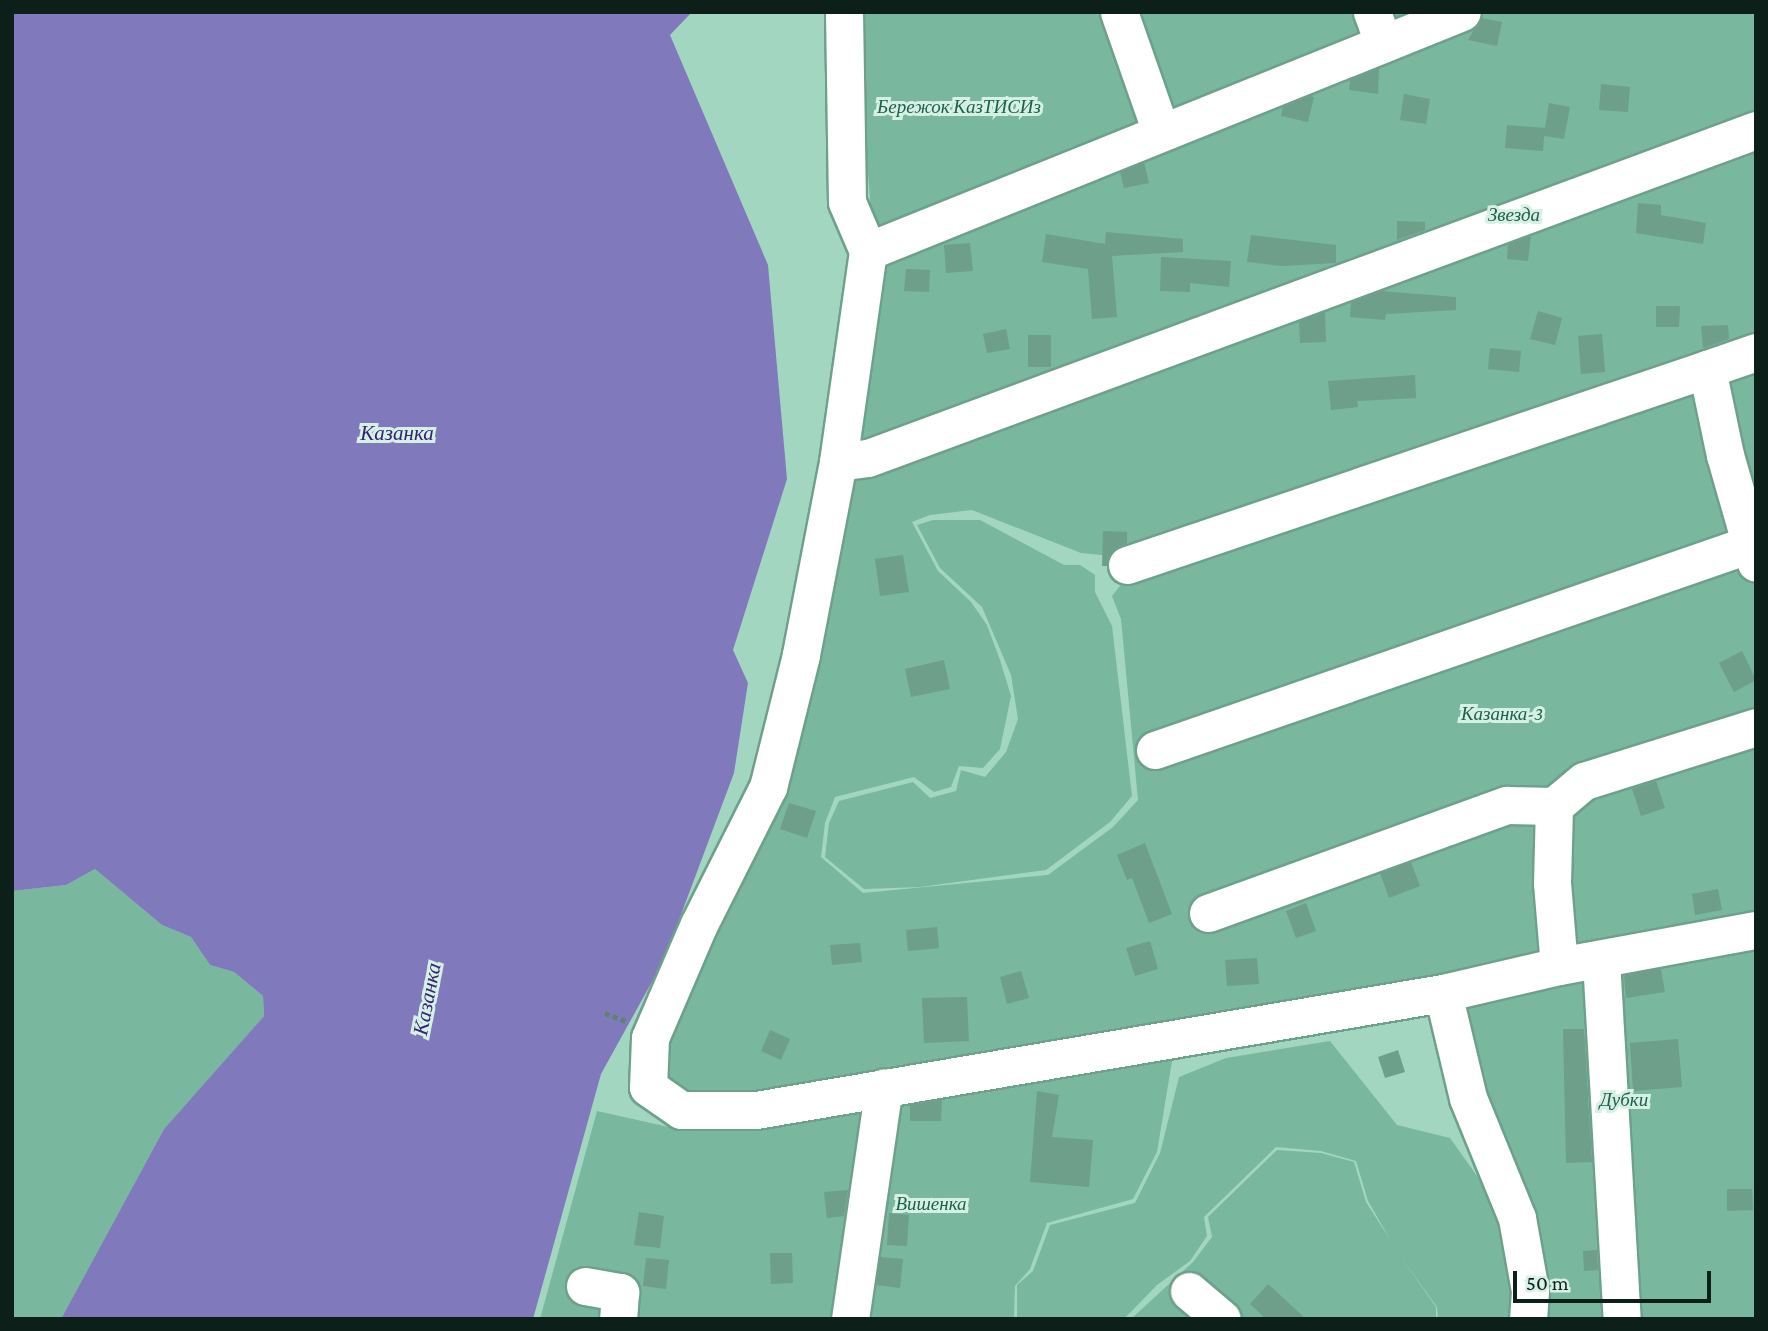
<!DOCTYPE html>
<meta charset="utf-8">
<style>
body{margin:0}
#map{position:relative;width:1768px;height:1331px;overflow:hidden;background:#a2d6c0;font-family:"Crimson Pro",serif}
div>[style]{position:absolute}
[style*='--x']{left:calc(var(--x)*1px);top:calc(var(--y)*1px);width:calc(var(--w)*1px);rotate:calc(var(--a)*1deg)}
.green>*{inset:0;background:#79b79e}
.water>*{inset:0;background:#807abc}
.building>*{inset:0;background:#6d9f8a}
.path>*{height:4.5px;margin-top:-2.25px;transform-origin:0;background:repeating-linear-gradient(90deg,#5d8273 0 5px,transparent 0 8.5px)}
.roads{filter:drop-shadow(2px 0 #6ea08c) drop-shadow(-2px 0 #6ea08c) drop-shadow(0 2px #6ea08c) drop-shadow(0 -2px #6ea08c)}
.minor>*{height:37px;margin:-18.5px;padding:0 18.5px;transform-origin:18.5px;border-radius:18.5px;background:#fff}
span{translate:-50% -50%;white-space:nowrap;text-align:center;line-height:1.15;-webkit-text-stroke:6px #d6f0e5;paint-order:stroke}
.park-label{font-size:19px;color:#1c614a;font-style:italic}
.water-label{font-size:21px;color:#342272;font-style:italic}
.frame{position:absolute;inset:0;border:14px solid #0c2019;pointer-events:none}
.scale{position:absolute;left:1513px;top:1271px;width:198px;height:32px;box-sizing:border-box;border:4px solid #0c2019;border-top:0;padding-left:9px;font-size:21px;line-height:24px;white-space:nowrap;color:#0c2019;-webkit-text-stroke:5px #d6f0e5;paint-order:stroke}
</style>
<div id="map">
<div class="green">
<div style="clip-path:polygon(857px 12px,1444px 12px,902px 232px,872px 229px)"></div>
<div style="clip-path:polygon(1480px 12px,1756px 12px,1756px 344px,1133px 558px,1081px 553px,972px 510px,930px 515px,912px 522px,938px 571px,971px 602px,987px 625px,1000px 660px,1011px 696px,1000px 749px,983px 768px,959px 766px,951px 787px,934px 792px,914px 777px,835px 797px,825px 823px,821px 857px,863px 893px,1048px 875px,1113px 827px,1138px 800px,1121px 619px,1112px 596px,1132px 571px,1756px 359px,1756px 927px,1217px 1022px,705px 1099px,667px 1087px,660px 1049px,731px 882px,876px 255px)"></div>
<div style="clip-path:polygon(933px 520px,980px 520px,1064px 565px,1080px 565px,1095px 575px,1095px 592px,1112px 626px,1132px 796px,1110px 822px,1046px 870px,920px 887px,864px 889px,825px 857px,829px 823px,839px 801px,913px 782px,930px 798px,956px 791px,961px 770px,985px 777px,1006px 752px,1018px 719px,1011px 675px,982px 607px,940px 568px,917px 525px)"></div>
<div style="clip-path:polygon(95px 869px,162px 925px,191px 937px,210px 965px,234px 972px,263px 996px,264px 1016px,164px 1129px,61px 1319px,12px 1319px,12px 891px,66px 885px)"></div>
<div style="clip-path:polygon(1756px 938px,1756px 1319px,1537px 1319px,1460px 1030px,1476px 992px)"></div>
<div style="clip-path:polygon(1330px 1041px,1397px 1125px,1450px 1138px,1482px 1183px,1504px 1230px,1517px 1319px,1438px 1319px,1437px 1307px,1400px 1256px,1436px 1307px,1436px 1319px,1131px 1319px,1193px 1262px,1212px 1237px,1208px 1217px,1277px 1150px,1321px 1153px,1354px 1162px,1366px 1202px,1391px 1241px,1368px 1201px,1356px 1161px,1321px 1151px,1276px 1147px,1204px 1217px,1207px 1236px,1190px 1261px,1157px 1285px,1124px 1319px,1017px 1319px,1017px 1285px,1033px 1271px,1050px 1225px,1135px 1203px,1160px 1153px,1179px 1077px,1226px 1058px)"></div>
<div style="clip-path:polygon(1175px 1043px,1157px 1152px,1133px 1199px,1047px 1223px,1030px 1269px,1015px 1286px,1014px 1319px,540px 1319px,597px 1111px,682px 1130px)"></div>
</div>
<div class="water">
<div style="clip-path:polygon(12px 12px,692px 12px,670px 35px,768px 265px,787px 479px,733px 650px,748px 683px,734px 773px,664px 960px,601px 1074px,533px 1319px,61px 1319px,164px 1129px,264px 1016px,263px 996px,234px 972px,210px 965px,191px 937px,162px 925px,95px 869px,66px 885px,12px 891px)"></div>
</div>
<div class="building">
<div style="clip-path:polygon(1481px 18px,1502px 22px,1497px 46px,1468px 40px)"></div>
<div style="clip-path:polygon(1379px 68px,1378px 94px,1349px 90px,1350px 80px)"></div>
<div style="clip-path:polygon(1601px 84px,1630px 87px,1628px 112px,1599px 110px)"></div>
<div style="clip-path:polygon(1404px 94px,1430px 99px,1426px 124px,1400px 120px)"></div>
<div style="clip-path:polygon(1309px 96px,1314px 97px,1308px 122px,1281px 116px,1283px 107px)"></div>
<div style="clip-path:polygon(1549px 103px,1570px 107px,1564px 139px,1544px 136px,1543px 151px,1505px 148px,1507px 125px,1545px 128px)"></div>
<div style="clip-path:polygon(1144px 162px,1149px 183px,1124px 188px,1120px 172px)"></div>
<div style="clip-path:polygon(1638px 203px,1661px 205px,1661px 215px,1706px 223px,1703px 244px,1636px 233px)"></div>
<div style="clip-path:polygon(1397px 221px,1425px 222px,1425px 230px,1397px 240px)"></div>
<div style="clip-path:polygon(1106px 232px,1183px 239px,1183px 252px,1112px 256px,1117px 317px,1092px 319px,1088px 269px,1042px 262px,1046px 234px,1105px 244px)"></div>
<div style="clip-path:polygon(1251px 235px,1336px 245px,1336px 263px,1282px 266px,1247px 262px)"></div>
<div style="clip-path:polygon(1531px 235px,1528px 261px,1507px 259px,1508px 244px)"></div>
<div style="clip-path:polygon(970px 243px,973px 271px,946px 273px,944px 245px)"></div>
<div style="clip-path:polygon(1161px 257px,1231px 261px,1229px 287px,1190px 283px,1190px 292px,1160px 291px)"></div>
<div style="clip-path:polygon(906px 269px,930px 270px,929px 292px,904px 291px)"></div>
<div style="clip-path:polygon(1380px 291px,1456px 297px,1456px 310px,1386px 314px,1385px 320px,1350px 317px,1351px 302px)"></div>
<div style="clip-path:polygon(1656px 306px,1680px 306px,1679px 327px,1656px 327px)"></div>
<div style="clip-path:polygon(1538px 311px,1562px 318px,1555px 345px,1530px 339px)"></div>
<div style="clip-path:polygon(1325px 312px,1326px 342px,1300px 343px,1299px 321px)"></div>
<div style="clip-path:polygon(1728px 325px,1729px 339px,1703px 348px,1701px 326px)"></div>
<div style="clip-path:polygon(1006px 329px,1010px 349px,987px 353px,983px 334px)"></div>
<div style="clip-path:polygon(1602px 334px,1605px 372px,1581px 374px,1578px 336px)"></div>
<div style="clip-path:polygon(1028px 335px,1051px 335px,1051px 367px,1028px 367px)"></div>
<div style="clip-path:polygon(1490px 348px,1521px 351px,1519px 372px,1488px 369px)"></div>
<div style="clip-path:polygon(1415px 375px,1416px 398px,1357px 401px,1358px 407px,1331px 410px,1328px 381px)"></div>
<div style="clip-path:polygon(1103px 531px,1127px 532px,1127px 543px,1112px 551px,1107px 566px,1102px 566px)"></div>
<div style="clip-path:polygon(903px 555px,909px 592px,880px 596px,875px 559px)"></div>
<div style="clip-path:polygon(1742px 651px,1756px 680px,1734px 692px,1719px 663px)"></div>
<div style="clip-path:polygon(944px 660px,950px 689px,911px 697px,905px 669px)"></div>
<div style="clip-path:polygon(1656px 781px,1665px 808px,1641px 816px,1632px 789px)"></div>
<div style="clip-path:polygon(789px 803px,816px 811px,807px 838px,780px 829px)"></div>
<div style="clip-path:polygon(1145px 843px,1172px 914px,1149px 923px,1132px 878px,1127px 880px,1117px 855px)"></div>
<div style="clip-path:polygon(1411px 862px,1420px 886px,1389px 898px,1380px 873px)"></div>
<div style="clip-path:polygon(1718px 889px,1722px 910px,1695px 915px,1692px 894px)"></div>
<div style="clip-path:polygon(1306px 903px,1316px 931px,1296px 938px,1286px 911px)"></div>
<div style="clip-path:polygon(937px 927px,939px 948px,908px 951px,906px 930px)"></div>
<div style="clip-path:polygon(1150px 941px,1158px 969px,1135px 976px,1126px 948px)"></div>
<div style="clip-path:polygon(860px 943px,862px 962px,832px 965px,830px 945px)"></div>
<div style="clip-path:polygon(1257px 958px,1259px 984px,1227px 986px,1225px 960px)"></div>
<div style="clip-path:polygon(1661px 969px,1665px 992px,1626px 998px,1624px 975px)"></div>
<div style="clip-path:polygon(1021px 971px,1029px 998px,1007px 1004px,1000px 977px)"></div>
<div style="clip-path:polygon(967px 997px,969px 1041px,924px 1043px,922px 998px)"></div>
<div style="clip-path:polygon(1563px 1029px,1584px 1029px,1592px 1162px,1566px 1163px)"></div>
<div style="clip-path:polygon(770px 1030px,790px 1039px,781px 1060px,761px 1051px)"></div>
<div style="clip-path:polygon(1678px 1039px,1682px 1087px,1633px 1091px,1630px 1043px)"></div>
<div style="clip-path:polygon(1398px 1050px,1405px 1072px,1385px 1078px,1378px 1057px)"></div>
<div style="clip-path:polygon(1037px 1091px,1059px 1095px,1052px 1137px,1093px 1140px,1089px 1187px,1030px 1182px)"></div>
<div style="clip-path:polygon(942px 1100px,941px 1121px,910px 1121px,910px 1105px)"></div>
<div style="clip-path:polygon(1727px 1189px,1752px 1189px,1753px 1210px,1727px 1211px)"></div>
<div style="clip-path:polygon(848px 1190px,844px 1216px,827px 1218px,824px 1192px)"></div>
<div style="clip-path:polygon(639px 1212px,664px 1216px,660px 1248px,634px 1245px)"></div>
<div style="clip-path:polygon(889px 1213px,909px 1215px,907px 1246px,887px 1245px)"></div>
<div style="clip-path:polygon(1597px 1250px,1598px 1270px,1584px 1271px,1583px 1251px)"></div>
<div style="clip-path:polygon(770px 1253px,792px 1253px,793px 1283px,771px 1284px)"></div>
<div style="clip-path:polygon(880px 1257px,903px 1259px,900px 1288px,876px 1285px)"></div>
<div style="clip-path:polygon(646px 1258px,669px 1260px,666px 1289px,643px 1286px)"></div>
<div style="clip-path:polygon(1268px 1284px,1306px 1319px,1266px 1319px,1250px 1304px)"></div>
</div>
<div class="path">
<div style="--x:605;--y:1013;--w:22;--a:21"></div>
</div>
<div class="roads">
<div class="minor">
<div style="--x:844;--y:12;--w:190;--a:89.1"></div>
<div style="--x:847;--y:202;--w:53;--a:66.8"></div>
<div style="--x:868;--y:251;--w:213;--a:98.1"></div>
<div style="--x:838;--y:462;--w:197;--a:100.9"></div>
<div style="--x:801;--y:655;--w:136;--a:104"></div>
<div style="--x:768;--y:787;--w:153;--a:116.7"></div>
<div style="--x:699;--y:924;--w:124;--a:113.3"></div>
<div style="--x:650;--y:1038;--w:49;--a:92.3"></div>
<div style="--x:648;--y:1087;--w:40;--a:34.9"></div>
<div style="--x:681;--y:1110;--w:75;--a:0"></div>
<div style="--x:756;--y:1110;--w:697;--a:-9.67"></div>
<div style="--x:1443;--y:993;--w:119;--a:-13.1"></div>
<div style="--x:1559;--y:966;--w:200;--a:-10.4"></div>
<div style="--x:1119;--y:12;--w:127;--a:70.7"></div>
<div style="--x:1372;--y:12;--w:33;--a:70"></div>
<div style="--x:868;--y:251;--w:640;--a:-21.92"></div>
<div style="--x:1756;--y:352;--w:52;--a:160.9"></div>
<div style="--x:1707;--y:369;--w:88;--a:78.2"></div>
<div style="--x:1725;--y:455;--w:112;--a:74"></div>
<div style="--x:838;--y:462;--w:30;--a:-8"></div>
<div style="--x:868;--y:458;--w:947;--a:-20.27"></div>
<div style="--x:1127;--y:565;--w:612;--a:-18.67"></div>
<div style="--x:1155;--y:750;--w:636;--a:-19.09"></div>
<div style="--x:1554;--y:806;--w:77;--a:91.5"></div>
<div style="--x:1552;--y:883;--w:83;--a:85.2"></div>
<div style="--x:1208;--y:913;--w:318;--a:-19.9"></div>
<div style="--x:1507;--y:805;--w:47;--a:1.2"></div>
<div style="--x:1554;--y:806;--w:39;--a:-40"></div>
<div style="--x:1584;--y:781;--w:180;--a:-17.4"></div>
<div style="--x:1601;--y:960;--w:360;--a:86.7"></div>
<div style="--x:1443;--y:993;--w:108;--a:76.6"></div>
<div style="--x:1468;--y:1098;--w:130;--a:67.8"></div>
<div style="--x:1517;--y:1218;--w:74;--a:79.9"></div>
<div style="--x:1530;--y:1291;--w:28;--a:94"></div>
<div style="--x:585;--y:1286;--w:36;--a:10"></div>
<div style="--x:620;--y:1292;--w:27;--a:94"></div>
<div style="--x:1189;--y:1291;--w:43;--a:40.3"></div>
<div style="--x:850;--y:1319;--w:234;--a:-81.7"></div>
</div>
</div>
<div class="park-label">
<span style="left:959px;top:107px">Бережок КазТИСИз</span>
<span style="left:1514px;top:215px">Звезда</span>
<span style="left:1502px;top:714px">Казанка-3</span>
<span style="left:1624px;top:1100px">Дубки</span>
<span style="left:931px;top:1204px">Вишенка</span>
</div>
<div class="water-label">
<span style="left:397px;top:433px">Казанка</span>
<span style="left:427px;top:999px;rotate:-79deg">Казанка</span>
</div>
<div class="frame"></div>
<div class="scale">50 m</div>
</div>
